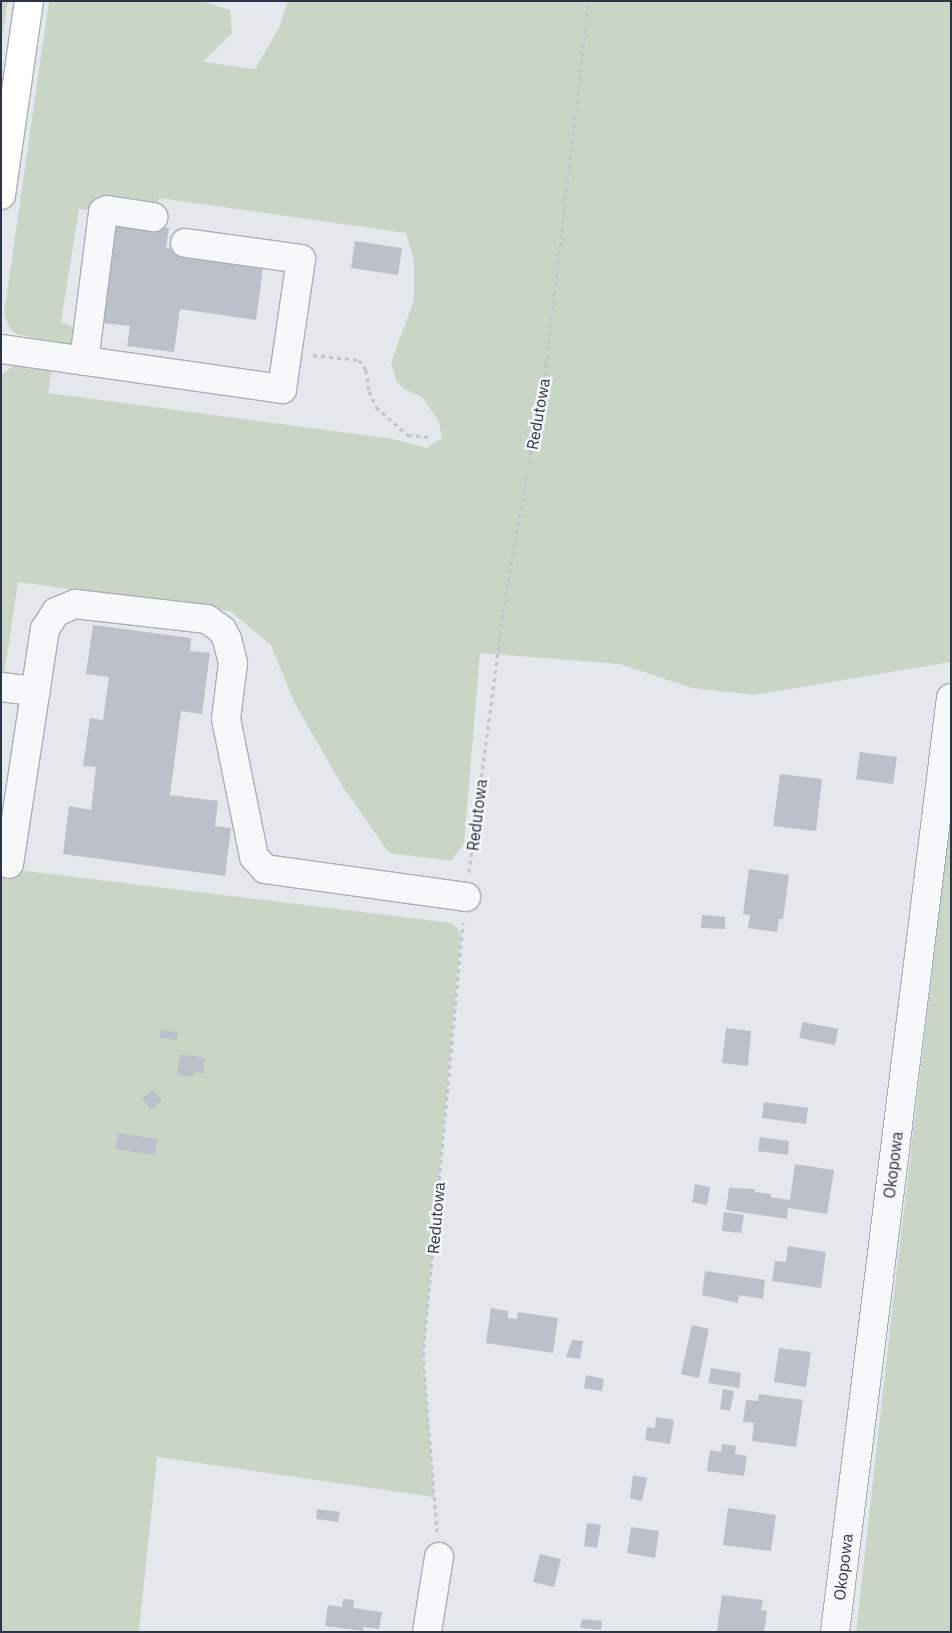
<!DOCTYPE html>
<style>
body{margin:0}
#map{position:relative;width:952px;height:1633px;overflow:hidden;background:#e4e7ec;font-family:"IBM Plex Sans",sans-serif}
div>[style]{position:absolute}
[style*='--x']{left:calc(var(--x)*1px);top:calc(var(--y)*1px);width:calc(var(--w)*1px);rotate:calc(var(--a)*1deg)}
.green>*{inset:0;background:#c9d6c5}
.building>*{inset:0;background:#bbc0ca}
.path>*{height:3px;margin-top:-1.5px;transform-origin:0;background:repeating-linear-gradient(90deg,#c2c5cb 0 4px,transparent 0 8px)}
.roads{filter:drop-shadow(1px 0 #a9aeb7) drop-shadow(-1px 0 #a9aeb7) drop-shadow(0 1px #a9aeb7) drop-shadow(0 -1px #a9aeb7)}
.minor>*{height:28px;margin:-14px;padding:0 14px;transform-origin:14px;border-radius:14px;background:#f7f8fa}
.major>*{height:28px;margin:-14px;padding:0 14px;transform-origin:14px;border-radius:14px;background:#fff}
span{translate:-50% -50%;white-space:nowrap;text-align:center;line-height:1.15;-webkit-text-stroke:5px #f4f6f9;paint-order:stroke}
.street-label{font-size:16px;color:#2b3445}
.frame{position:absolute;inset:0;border:2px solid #2b3445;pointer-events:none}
</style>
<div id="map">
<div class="green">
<div style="clip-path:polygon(1px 1px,8px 1px,1px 44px)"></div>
<div style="clip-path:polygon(49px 1px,201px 1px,230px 10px,232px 33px,203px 62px,255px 69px,279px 28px,288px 1px,951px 1px,951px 662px,754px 695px,693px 688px,619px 664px,480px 653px,464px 844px,451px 861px,389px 853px,343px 787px,295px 704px,271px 645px,230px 611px,18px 582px,4px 675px,1px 675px,1px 375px,16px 364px,52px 365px,48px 393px,393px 439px,427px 448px,442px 438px,439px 422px,422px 397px,404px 389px,396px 380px,391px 363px,414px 300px,414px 261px,406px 233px,159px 198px,158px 207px,93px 204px,89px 210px,79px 209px,61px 322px,76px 328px,73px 344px,54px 346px,50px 341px,16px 334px,10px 329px,4px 314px)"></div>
<div style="clip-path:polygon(951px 815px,951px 1632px,856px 1632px,893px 1302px)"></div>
<div style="clip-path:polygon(1px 868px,452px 923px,461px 933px,423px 1355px,434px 1497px,157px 1457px,139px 1632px,1px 1632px)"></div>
</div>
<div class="building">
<div style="clip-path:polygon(110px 222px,169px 228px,166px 248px,264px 261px,256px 320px,180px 309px,174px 352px,127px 346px,130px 326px,94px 322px)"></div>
<div style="clip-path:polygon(355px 241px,402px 248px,398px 275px,351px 268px)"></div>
<div style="clip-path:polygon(93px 625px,191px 638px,190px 651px,210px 653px,202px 714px,181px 711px,170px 795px,218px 801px,215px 826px,231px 828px,225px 876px,63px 854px,69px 806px,91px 810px,96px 767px,83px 766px,90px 718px,103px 720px,109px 677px,86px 674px)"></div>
<div style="clip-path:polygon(860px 752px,897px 757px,893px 784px,856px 779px)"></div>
<div style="clip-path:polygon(780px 774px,822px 779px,816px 831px,773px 826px)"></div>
<div style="clip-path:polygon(749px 869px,789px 875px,783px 919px,779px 919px,777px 932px,748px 928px,750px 915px,743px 914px)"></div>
<div style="clip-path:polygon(702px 915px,725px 917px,725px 929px,701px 928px)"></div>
<div style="clip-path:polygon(803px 1022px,838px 1029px,835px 1045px,799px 1038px)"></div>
<div style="clip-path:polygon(726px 1028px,751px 1031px,748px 1066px,722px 1063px)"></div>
<div style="clip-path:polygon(161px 1030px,178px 1032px,177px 1040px,160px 1038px)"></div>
<div style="clip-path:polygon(180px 1054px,205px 1058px,203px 1074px,194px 1072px,193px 1077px,177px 1075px)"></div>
<div style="clip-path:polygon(154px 1090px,162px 1101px,150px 1110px,142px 1098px)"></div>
<div style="clip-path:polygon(764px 1102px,808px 1108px,806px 1124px,762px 1118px)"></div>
<div style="clip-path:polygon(118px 1133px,158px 1139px,155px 1155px,115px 1149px)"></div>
<div style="clip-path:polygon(760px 1137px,789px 1141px,788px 1155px,758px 1151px)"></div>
<div style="clip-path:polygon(795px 1164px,834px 1170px,827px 1214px,788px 1208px,787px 1219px,726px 1210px,729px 1188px,755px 1189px,755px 1192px,771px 1194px,771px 1197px,790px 1200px)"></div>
<div style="clip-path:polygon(695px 1184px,710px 1187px,707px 1205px,692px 1202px)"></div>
<div style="clip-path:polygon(724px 1212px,744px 1215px,741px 1233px,722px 1231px)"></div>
<div style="clip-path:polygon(788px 1246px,826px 1252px,821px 1288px,772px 1281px,775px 1261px,786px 1262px)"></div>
<div style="clip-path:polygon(705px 1271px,765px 1280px,763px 1299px,739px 1295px,738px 1303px,702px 1295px)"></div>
<div style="clip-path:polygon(491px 1308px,508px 1311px,508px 1318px,517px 1319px,518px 1312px,558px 1318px,553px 1353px,486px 1343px)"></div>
<div style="clip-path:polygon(692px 1325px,709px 1329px,699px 1378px,681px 1374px)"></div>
<div style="clip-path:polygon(572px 1340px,583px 1341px,580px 1359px,566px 1357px)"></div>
<div style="clip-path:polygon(779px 1348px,811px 1352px,806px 1387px,774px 1382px)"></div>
<div style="clip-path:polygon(711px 1368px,741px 1373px,739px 1388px,708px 1383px)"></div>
<div style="clip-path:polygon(586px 1375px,604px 1379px,602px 1391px,584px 1388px)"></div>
<div style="clip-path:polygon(723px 1389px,734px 1391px,730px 1411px,720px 1409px)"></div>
<div style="clip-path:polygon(759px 1394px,803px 1400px,796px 1447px,752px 1441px,754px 1423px,743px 1422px,746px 1400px,758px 1401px)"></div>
<div style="clip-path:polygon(656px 1417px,674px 1420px,670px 1444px,645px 1440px,647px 1427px,655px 1428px)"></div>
<div style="clip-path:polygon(722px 1444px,736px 1446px,735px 1454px,747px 1456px,744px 1476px,707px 1471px,710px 1450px,721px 1452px)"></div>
<div style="clip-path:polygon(633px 1475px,647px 1478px,642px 1501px,630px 1498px)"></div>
<div style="clip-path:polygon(728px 1508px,776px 1515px,771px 1551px,723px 1545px)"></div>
<div style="clip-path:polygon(317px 1509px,340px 1512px,338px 1522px,316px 1519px)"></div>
<div style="clip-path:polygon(587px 1523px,601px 1525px,597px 1548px,584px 1546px)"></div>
<div style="clip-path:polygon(631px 1527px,659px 1531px,655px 1558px,627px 1553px)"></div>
<div style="clip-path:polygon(540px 1554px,561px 1559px,554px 1587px,533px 1582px)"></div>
<div style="clip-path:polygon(722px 1595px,763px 1600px,761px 1610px,767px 1611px,764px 1632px,717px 1631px)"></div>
<div style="clip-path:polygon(343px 1599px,354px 1600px,353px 1608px,382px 1612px,379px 1629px,363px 1627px,363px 1631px,325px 1626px,328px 1605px,342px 1607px)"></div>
<div style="clip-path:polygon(582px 1619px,602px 1621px,601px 1630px,580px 1628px)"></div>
</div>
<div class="path">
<div style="--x:313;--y:355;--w:46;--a:6.2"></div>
<div style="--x:359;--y:360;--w:12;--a:55"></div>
<div style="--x:366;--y:370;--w:21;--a:82"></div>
<div style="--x:369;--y:391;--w:17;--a:66"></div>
<div style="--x:376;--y:407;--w:43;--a:41.2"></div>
<div style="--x:408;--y:435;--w:23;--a:5"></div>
<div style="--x:469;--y:872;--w:262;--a:-82.5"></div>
<div style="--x:503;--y:612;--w:250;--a:-80.1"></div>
<div style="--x:546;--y:366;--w:368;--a:-83.3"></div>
<div style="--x:437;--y:1532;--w:178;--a:-94.5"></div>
<div style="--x:423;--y:1355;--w:434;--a:-84.7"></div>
</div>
<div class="roads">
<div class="minor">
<div style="--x:1;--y:349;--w:284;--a:8.1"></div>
<div style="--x:282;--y:389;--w:131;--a:-81.7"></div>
<div style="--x:301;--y:259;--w:117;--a:-172.1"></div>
<div style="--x:84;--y:361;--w:150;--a:-82.7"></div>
<div style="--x:103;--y:212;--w:4;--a:-27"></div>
<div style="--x:107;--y:210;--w:47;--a:8.7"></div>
<div style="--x:1;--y:687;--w:35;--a:7"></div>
<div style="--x:9;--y:864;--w:238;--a:-81.3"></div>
<div style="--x:45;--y:629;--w:20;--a:-57"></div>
<div style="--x:56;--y:612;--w:21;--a:-23"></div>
<div style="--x:75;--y:604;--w:133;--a:6.5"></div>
<div style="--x:207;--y:619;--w:19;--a:36"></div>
<div style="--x:222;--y:630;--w:10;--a:61"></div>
<div style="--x:227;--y:639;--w:25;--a:76"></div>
<div style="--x:233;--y:663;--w:56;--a:97.1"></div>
<div style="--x:226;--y:719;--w:141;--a:78.5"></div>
<div style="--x:254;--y:857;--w:16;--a:47"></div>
<div style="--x:265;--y:869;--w:203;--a:7.9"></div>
<div style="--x:427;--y:1632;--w:76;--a:-80.9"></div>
<div style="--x:835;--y:1632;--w:941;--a:-82.92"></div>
</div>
<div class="major">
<div style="--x:1;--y:195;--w:196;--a:-81.8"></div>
</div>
</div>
<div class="street-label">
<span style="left:538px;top:414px;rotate:-80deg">Redutowa</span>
<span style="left:477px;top:815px;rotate:-83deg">Redutowa</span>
<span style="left:893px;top:1165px;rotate:-83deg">Okopowa</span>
<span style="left:436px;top:1218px;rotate:-85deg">Redutowa</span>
<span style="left:843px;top:1567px;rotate:-83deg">Okopowa</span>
</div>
<div class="frame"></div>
</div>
